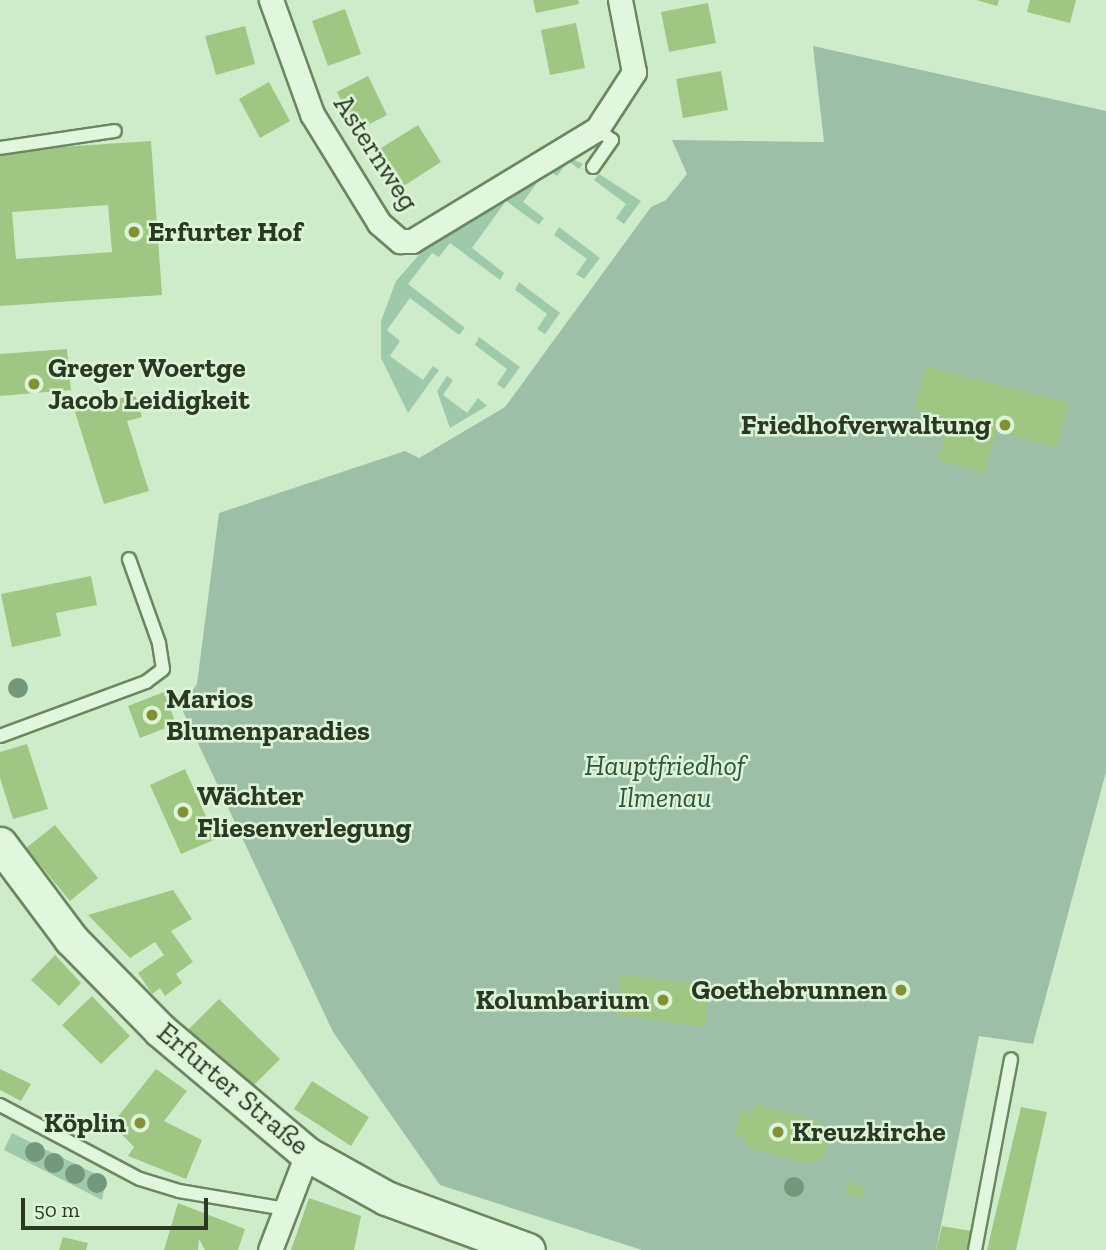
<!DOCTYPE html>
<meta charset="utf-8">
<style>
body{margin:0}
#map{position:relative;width:1106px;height:1250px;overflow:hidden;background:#cfecca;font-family:"Zilla Slab",serif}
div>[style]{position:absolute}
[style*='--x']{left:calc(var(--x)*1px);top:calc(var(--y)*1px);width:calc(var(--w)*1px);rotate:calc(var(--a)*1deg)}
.green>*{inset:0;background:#9fc9ab}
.cemetery>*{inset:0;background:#9dbfa7}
.building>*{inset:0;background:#a0c684}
.roads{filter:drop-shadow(2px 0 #6c8760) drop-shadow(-2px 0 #6c8760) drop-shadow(0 2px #6c8760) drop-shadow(0 -2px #6c8760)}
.service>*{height:12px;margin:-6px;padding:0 6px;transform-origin:6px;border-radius:6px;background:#e1f7dd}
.minor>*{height:23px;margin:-11.5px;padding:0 11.5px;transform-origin:11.5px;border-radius:11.5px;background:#e1f7dd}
.secondary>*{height:33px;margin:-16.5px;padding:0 16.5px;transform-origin:16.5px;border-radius:16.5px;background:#e1f7dd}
.trees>*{width:20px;height:20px;margin:-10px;border-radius:50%;background:#74987b}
.dots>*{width:19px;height:19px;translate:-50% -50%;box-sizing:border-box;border:4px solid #ddf4d9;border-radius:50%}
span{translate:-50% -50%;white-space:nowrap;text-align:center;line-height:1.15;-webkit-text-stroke:5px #ddf4d9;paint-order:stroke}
.street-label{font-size:28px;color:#2a3922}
.poi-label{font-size:28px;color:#2a3922;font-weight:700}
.left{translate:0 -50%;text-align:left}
.right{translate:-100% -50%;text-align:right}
.park-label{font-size:28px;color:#2a543b;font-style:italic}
.scale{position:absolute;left:21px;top:1198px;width:187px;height:32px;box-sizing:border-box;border:4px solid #2a3922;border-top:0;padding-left:9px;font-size:21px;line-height:24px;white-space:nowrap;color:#2a3922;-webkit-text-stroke:5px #ddf4d9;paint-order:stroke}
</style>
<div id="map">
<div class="green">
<div style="clip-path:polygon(565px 156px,583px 164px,579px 169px,568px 161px,557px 176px,550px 171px,541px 177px,523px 202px,544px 218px,539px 225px,506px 201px,472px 248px,504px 273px,500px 280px,450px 243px,439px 257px,432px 253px,408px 284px,465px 328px,459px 335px,410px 298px,387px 330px,400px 341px,390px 356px,423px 380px,433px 366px,439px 370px,408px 413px,381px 358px,381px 321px,396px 281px,426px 247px)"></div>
<div style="clip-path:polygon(599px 174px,641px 201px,624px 224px,616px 218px,626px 204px,594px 180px)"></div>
<div style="clip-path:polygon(559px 227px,600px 258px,584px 279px,576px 274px,587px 259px,554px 235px)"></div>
<div style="clip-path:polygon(519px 282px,560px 313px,545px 334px,537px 329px,547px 314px,515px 290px)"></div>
<div style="clip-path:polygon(479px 337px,520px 367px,504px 389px,497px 384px,507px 369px,475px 345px)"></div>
<div style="clip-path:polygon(447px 376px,453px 380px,443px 395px,467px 413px,478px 398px,487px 406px,450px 428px,437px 391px)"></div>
<div style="clip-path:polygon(12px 1133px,106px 1179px,102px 1200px,4px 1150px)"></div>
</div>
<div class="cemetery">
<div style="clip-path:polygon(813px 46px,1106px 111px,1106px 772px,1033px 1044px,979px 1036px,936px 1250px,642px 1250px,440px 1185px,333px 1032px,181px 707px,197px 684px,219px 513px,405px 451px,419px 458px,505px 407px,651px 207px,666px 200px,687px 174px,672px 140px,824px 142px)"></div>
</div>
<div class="building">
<div style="clip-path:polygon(533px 0,578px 0,579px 4px,536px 13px)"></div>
<div style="clip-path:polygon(976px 0,999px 0,997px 6px)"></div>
<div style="clip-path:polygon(1030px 0,1076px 0,1070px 23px,1027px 12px)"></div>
<div style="clip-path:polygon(708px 3px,716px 43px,669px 52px,661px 12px)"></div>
<div style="clip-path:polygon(345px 9px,361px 54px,328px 66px,312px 21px)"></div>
<div style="clip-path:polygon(576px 23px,585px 68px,550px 75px,541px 30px)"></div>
<div style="clip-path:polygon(245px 26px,255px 64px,216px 75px,205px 36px)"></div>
<div style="clip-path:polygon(721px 71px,728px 110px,683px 118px,676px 79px)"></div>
<div style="clip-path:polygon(368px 76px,387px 115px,356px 131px,337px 92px)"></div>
<div style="clip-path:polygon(269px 82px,290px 121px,260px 138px,239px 99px)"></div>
<div style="clip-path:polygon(418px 125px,441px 162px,402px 187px,378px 150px)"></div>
<div style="clip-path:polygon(evenodd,151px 141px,162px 295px,0 306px,0 151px,151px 141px,108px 205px,112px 252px,16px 259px,12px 212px,108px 205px)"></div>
<div style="clip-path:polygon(67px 349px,71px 390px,0 396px,0 354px)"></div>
<div style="clip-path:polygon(926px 366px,1069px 403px,1057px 448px,996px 431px,985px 473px,938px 460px,949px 419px,914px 410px)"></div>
<div style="clip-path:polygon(135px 394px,142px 417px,127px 421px,149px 491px,104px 504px,75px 412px)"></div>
<div style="clip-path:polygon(91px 576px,97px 605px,56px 613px,61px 636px,12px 647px,1px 594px)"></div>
<div style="clip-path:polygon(164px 692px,176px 724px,140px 738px,128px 706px)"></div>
<div style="clip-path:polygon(27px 744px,48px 809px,13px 819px,0 778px,0 752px)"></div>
<div style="clip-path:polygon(185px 769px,216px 839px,181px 854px,150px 785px)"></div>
<div style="clip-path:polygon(55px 825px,98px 878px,70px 901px,26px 848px)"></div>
<div style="clip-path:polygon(173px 890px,192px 919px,171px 931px,193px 962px,176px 974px,182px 983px,165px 996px,160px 988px,152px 994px,138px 973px,164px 955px,155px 942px,130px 958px,88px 915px)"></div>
<div style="clip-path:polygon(55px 955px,81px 983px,59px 1006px,31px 980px)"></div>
<div style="clip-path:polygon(621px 974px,711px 987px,705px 1027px,615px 1014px)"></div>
<div style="clip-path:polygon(92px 996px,130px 1036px,101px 1064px,62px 1025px)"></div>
<div style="clip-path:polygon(219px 999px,280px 1059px,249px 1090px,188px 1030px)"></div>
<div style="clip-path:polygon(0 1069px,31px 1084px,21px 1101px,0 1090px)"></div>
<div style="clip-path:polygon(156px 1069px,187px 1091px,164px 1121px,202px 1140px,186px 1179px,128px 1156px,134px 1147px,112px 1124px)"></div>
<div style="clip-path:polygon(312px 1081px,369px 1117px,351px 1146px,294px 1109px)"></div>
<div style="clip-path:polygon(755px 1104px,820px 1122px,818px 1129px,829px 1142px,824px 1158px,808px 1164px,745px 1147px,747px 1139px,734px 1135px,741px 1111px,752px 1114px)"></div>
<div style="clip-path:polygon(1021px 1107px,1047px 1112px,1016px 1250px,987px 1250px)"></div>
<div style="clip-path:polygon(848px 1181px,866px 1187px,862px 1198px,845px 1192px)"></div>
<div style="clip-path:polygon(309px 1198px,361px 1216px,354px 1250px,291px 1250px)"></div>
<div style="clip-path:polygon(178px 1203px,245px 1229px,238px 1250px,205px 1250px,199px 1239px,198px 1250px,164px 1250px)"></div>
<div style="clip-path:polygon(942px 1226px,971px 1231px,967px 1250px,936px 1250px)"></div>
<div style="clip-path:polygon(63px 1237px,88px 1243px,86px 1250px,59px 1250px)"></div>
</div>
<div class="roads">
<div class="service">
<div style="--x:0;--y:148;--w:116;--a:-8.4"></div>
<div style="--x:593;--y:167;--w:33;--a:-55"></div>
<div style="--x:612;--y:140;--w:19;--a:-144"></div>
<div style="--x:0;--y:736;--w:156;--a:-20.3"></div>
<div style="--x:146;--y:682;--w:21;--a:-37"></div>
<div style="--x:163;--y:669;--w:26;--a:-99"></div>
<div style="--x:159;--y:643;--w:89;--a:-109.7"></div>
<div style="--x:0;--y:1105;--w:158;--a:27.9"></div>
<div style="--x:140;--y:1179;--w:41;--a:17.1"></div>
<div style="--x:179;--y:1191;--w:108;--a:9.6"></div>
<div style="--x:975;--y:1250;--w:194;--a:-79.3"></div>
</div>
<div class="minor">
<div style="--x:271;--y:0;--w:121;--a:70.2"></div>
<div style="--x:312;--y:114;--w:128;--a:58.4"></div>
<div style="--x:379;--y:223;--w:28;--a:41"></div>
<div style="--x:400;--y:241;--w:12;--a:0"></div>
<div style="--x:412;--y:241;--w:216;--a:-31.2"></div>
<div style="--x:597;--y:129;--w:68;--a:-57"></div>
<div style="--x:634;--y:72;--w:73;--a:-101"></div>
<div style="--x:270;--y:1250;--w:103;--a:-68.9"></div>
</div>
<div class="secondary">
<div style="--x:0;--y:844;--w:119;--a:53.2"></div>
<div style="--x:71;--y:939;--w:127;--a:45.6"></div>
<div style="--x:160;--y:1030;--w:192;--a:40.1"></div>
<div style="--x:307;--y:1154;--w:90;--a:29.1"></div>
<div style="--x:386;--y:1198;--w:151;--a:20.1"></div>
</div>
</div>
<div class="trees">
<div style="left:18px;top:688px"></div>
<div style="left:35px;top:1152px"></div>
<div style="left:54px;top:1163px"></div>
<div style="left:75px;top:1174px"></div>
<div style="left:97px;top:1183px"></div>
<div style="left:794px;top:1187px"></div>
</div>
<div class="dots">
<div style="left:134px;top:232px;background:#839135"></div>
<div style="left:34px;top:384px;background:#839135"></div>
<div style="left:1005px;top:425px;background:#839135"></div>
<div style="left:152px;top:715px;background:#839135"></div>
<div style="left:183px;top:812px;background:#839135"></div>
<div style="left:901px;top:990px;background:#839135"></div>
<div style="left:663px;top:1000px;background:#839135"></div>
<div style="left:140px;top:1123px;background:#839135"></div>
<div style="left:778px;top:1132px;background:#839135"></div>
</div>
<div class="street-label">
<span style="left:376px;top:153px;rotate:57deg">Asternweg</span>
<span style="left:233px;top:1089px;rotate:40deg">Erfurter Straße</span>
</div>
<div class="poi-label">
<span class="left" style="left:148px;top:232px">Erfurter Hof</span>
<span class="left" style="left:48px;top:384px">Greger Woertge<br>Jacob Leidigkeit</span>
<span class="right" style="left:991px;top:425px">Friedhofverwaltung</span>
<span class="left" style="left:166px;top:715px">Marios<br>Blumenparadies</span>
<span class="left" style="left:197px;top:812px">Wächter<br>Fliesenverlegung</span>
<span class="right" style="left:887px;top:990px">Goethebrunnen</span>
<span class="right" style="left:649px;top:1000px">Kolumbarium</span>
<span class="right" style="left:126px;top:1123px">Köplin</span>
<span class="left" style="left:792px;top:1132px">Kreuzkirche</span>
</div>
<div class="park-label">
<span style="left:665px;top:782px">Hauptfriedhof<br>Ilmenau</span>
</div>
<div class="scale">50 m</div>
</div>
